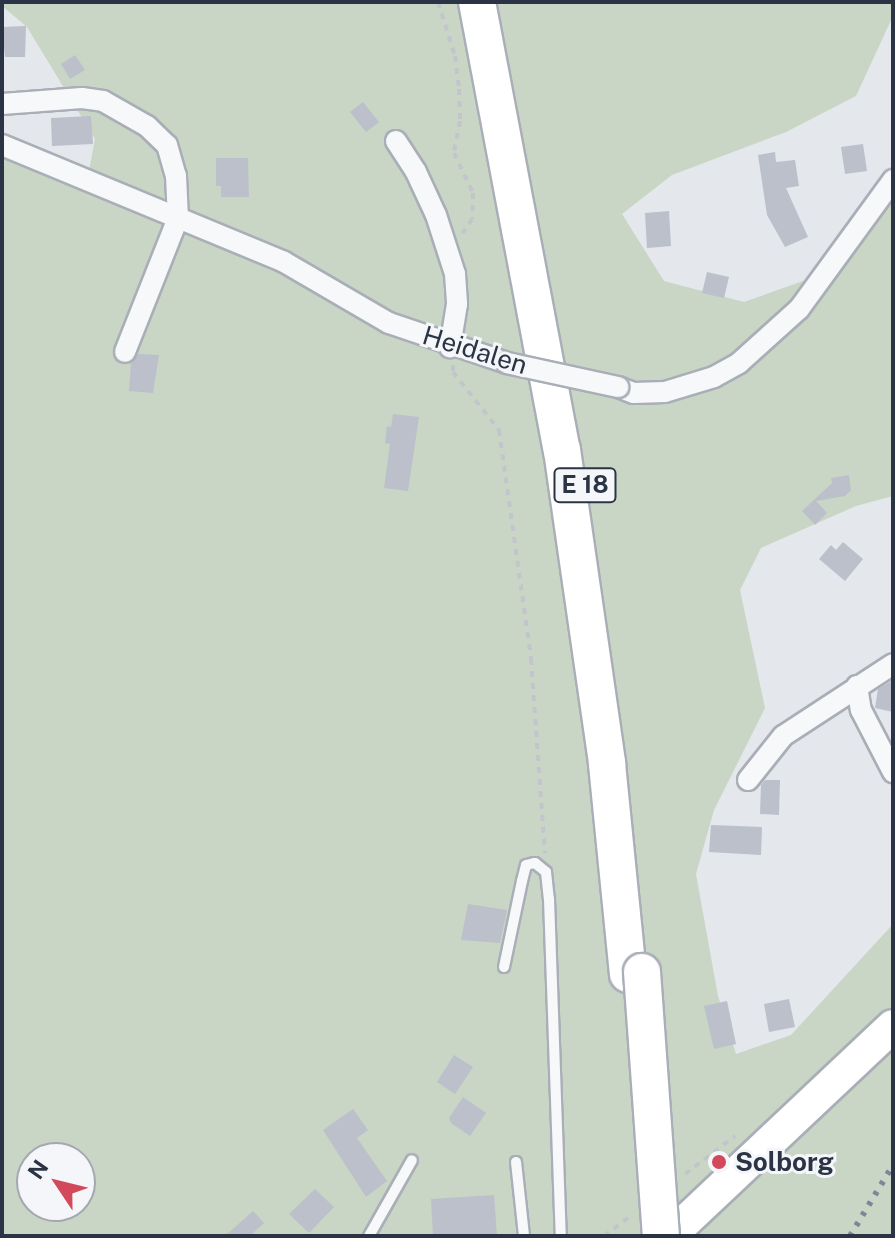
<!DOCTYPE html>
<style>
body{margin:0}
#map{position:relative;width:895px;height:1238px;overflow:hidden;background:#e4e7ec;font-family:"Public Sans",sans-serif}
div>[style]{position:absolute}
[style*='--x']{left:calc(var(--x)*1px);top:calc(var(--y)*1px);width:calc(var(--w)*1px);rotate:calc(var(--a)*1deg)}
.green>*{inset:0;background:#c9d6c5}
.building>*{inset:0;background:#bbc0ca}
.path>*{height:4px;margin-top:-2px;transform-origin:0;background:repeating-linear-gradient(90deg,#c2c5cb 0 6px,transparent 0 12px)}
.roads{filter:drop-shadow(2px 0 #a9aeb7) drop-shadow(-2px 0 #a9aeb7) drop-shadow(0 2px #a9aeb7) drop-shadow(0 -2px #a9aeb7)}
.lane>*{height:10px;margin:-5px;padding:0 5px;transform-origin:5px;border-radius:5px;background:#f7f8fa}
.street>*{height:20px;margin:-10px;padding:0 10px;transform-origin:10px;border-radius:10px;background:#f7f8fa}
.primary>*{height:32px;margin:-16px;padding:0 16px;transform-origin:16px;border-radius:16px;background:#fff}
.highway>*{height:36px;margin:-18px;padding:0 18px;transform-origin:18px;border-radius:18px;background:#fff}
.rail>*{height:6px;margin-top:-3px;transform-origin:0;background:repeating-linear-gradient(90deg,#7d8696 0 4px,transparent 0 12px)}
.bridges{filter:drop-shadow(2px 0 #a9aeb7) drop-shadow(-2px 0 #a9aeb7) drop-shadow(0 2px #a9aeb7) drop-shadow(0 -2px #a9aeb7)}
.street-bridge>*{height:20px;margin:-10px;padding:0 10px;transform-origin:10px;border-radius:10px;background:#f7f8fa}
.highway-bridge>*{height:36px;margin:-18px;padding:0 18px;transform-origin:18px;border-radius:18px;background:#fff}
.dots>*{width:22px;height:22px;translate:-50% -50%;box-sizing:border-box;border:4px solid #f4f6f9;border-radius:50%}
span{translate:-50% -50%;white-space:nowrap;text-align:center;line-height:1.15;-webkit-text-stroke:6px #f4f6f9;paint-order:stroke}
.shield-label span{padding:2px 6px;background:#f4f6f9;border:2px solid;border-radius:6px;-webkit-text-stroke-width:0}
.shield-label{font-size:24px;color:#2b3445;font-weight:700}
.street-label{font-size:26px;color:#2b3445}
.poi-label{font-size:26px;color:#2b3445;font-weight:700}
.left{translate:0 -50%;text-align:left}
.frame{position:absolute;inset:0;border:4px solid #2b3445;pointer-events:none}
.north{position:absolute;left:16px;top:1142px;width:80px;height:80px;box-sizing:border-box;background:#f4f6f9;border:2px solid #a4a8b1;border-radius:50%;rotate:305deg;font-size:22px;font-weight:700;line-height:32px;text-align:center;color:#2b3445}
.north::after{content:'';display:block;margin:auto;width:28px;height:36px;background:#d1495b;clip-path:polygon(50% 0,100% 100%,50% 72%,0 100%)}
</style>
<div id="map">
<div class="green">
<div style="clip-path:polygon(evenodd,2px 2px,893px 2px,893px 16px,856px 96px,786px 132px,672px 175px,622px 214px,664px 281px,744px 302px,806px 280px,893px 189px,893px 496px,856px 506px,761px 548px,740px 590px,765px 708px,714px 810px,696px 874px,718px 996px,736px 1054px,791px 1035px,893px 924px,893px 1236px,2px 1236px,2px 155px,88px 176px,95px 139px,27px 27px,2px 6px,2px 2px,32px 1158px,80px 1158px,80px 1206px,32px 1206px,32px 1158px)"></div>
</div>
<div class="building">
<div style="clip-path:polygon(26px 26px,25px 57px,5px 57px,2px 27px)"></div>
<div style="clip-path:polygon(75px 55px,85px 70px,70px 79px,61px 64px)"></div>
<div style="clip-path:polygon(363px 102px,379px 122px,366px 132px,350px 112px)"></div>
<div style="clip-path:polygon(91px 116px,93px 144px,52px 146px,51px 118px)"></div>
<div style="clip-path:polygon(863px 144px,867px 171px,845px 174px,841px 147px)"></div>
<div style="clip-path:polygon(775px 152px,776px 162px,795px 160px,799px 186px,786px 188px,808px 237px,785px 247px,767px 215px,758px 155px)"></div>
<div style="clip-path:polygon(216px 158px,248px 158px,249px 197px,221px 197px,221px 186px,216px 186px)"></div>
<div style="clip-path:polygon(669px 211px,671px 246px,647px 248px,645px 213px)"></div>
<div style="clip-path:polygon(707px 272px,729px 277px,724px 298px,702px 293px)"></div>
<div style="clip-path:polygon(138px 354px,159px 355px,153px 393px,129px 391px,131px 363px)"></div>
<div style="clip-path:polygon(393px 414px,419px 417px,408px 491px,384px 488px,390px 444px,385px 443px,387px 426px,391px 427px)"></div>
<div style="clip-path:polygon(849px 475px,851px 490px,845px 496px,816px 501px,827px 513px,815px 525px,802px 511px,832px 483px,831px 478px)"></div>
<div style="clip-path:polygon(843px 542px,863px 559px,845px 581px,819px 559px,831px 545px,836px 550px)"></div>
<div style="clip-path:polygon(893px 680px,893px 712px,875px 708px,878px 689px)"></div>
<div style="clip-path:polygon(765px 780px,780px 780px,779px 815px,760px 814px,761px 785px)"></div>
<div style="clip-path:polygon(711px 825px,762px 827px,761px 855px,709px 852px)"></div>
<div style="clip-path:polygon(468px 904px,507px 910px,500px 943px,461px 940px)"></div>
<div style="clip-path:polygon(789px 999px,795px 1027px,769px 1032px,764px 1004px)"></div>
<div style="clip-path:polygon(727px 1001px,736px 1044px,714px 1049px,704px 1006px)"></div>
<div style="clip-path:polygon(454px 1055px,473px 1067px,455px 1094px,437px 1082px)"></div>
<div style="clip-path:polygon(463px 1097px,486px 1113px,470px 1136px,451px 1123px,449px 1118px)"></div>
<div style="clip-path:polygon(353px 1109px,368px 1130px,357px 1138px,387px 1181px,366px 1197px,323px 1130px)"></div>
<div style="clip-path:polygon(315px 1189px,334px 1207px,309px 1233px,289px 1214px)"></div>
<div style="clip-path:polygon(494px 1195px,497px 1236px,433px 1236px,431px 1199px)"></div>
<div style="clip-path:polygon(253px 1211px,264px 1223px,250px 1236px,225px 1236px)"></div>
</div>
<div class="path">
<div style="--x:438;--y:2;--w:57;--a:72.5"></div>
<div style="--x:455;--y:56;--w:33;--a:83"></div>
<div style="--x:459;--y:89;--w:32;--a:88"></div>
<div style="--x:460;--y:121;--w:33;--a:101"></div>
<div style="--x:454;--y:153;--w:44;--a:64.6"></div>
<div style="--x:473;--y:193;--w:26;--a:92"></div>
<div style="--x:472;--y:219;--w:17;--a:123"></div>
<div style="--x:453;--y:365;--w:7;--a:90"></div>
<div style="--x:453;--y:372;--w:74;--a:51.6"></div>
<div style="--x:499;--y:430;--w:231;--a:82"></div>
<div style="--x:531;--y:659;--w:195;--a:85.9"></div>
<div style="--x:685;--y:1174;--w:63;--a:-37.2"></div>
<div style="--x:604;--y:1236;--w:36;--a:-37"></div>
</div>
<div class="roads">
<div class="lane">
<div style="--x:504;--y:967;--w:88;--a:-78.2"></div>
<div style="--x:522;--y:881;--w:16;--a:-76"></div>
<div style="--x:526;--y:865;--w:9;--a:-13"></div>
<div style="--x:535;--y:863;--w:14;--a:39"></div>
<div style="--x:546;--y:872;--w:27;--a:84"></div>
<div style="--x:549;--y:899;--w:337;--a:88"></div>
<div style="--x:516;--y:1162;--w:74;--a:83.8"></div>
<div style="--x:369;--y:1236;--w:87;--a:-60.5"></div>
</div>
<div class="street">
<div style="--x:2;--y:104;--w:80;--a:-4.3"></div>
<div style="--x:82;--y:98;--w:21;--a:8"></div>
<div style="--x:103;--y:101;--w:51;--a:29.6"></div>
<div style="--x:147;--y:126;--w:28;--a:44"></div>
<div style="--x:167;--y:145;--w:32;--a:74"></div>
<div style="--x:176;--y:176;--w:42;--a:87.3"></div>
<div style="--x:178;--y:218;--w:144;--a:111.6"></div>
<div style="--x:396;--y:141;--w:37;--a:57"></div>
<div style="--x:416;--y:172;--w:47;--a:65.1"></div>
<div style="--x:436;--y:215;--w:62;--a:72.1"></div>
<div style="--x:455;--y:274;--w:30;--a:86"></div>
<div style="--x:457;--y:304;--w:44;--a:99.2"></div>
<div style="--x:2;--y:145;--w:305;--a:22.5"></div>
<div style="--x:284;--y:262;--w:121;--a:30.2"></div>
<div style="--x:389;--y:323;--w:125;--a:18.7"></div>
<div style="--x:618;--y:387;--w:17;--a:21"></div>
<div style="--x:634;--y:393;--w:31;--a:-2"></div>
<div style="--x:665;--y:392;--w:51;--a:-17"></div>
<div style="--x:714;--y:377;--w:29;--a:-29"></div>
<div style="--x:739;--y:363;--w:81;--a:-42"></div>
<div style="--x:799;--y:309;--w:160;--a:-53.9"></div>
<div style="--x:857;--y:686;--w:24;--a:81"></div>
<div style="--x:861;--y:710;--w:70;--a:62.7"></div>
<div style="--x:748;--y:780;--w:56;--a:-51.5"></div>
<div style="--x:783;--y:736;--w:131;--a:-33.2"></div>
</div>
<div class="primary">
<div style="--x:670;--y:1236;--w:306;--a:-43.3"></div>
</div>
<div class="highway">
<div style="--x:477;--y:2;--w:456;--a:79.3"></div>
<div style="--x:562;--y:450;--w:317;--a:81.8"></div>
<div style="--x:607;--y:764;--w:211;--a:84.3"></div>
</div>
</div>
<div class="rail">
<div style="--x:850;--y:1236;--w:83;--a:-58.8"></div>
</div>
<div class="bridges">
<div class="street-bridge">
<div style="--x:507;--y:363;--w:114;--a:12.2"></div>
</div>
<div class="highway-bridge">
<div style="--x:642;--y:972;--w:265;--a:85.9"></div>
</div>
</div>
<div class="dots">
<div style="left:719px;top:1162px;background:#d1495b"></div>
</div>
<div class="shield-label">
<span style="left:585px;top:485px">E 18</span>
</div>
<div class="street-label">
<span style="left:475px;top:350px;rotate:17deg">Heidalen</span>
</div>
<div class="poi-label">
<span class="left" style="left:735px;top:1162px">Solborg</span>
</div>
<div class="frame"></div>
<div class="north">N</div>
</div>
